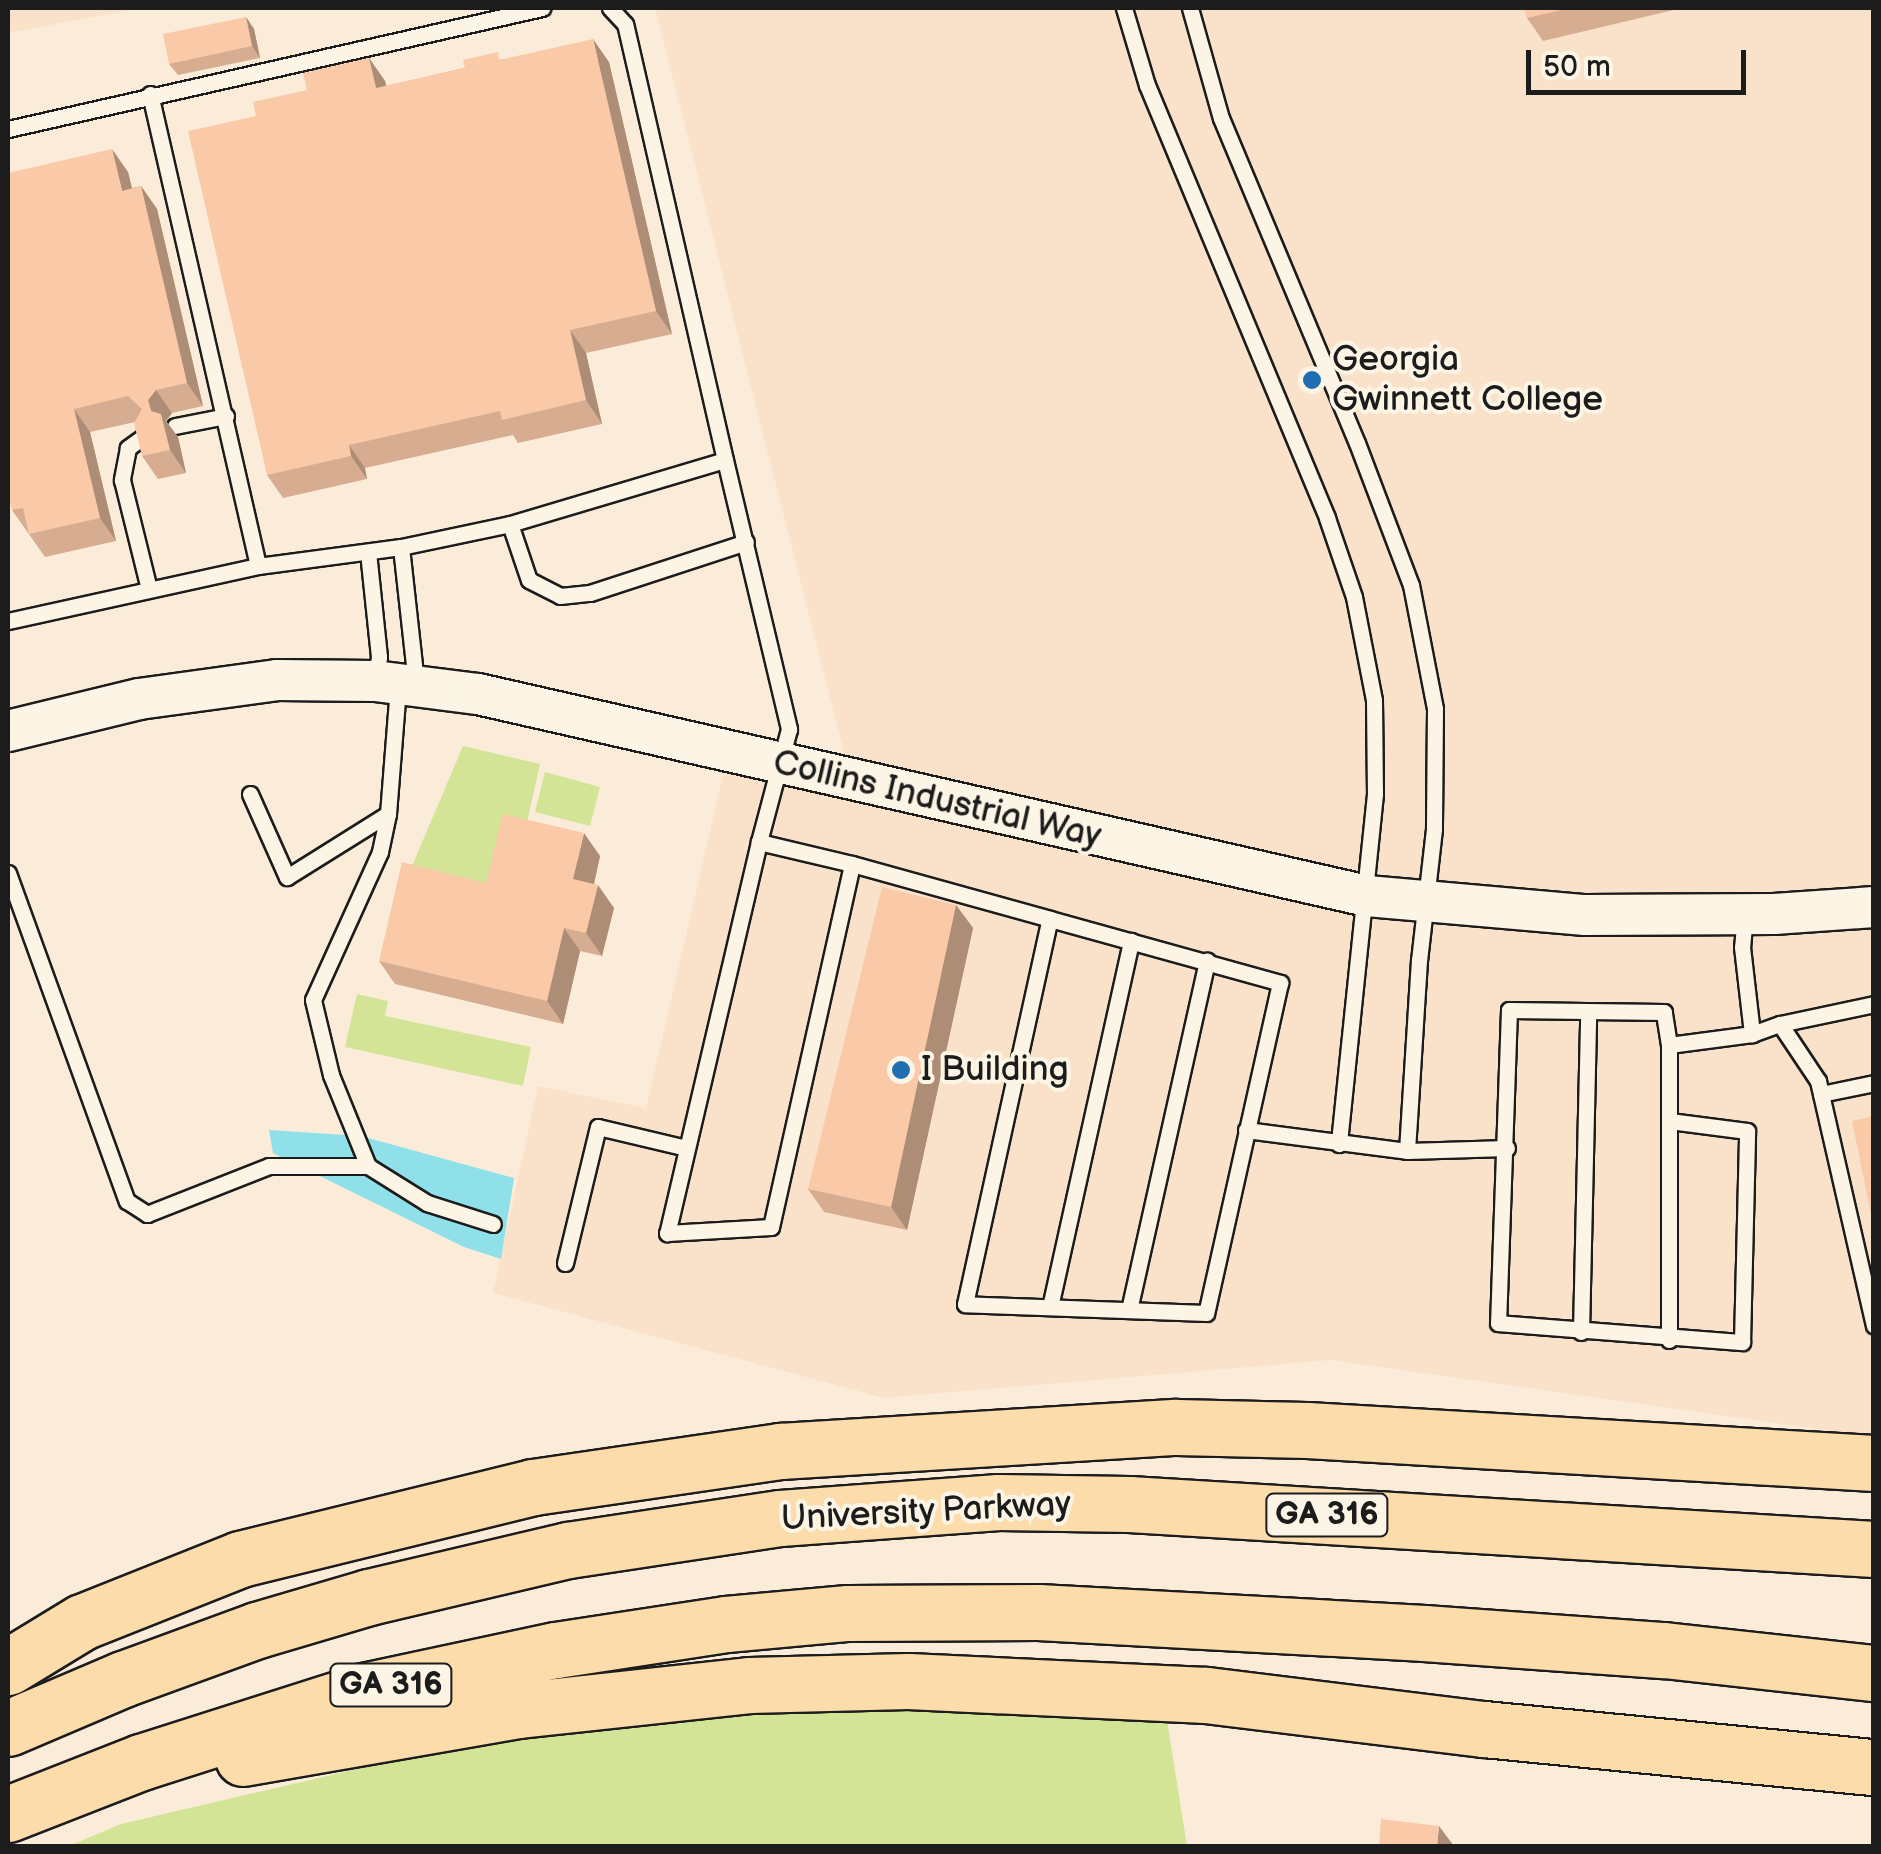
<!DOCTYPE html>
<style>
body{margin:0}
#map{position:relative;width:1881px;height:1854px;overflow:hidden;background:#fbecd9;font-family:"Balsamiq Sans",sans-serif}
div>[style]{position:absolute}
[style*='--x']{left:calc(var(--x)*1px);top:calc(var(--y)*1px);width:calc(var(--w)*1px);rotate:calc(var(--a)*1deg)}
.built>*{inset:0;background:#fae2ca}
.green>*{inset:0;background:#d4e497}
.water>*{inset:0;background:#8fe0e9}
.roads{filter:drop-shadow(2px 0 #1c1c1c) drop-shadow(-2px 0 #1c1c1c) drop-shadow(0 2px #1c1c1c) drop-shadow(0 -2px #1c1c1c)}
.service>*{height:15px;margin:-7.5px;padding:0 7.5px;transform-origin:7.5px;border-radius:7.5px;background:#fcf5e5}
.tertiary>*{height:40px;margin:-20px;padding:0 20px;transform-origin:20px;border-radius:20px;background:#fcf5e5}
.motorway>*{height:55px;margin:-27.5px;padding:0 27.5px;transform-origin:27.5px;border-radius:27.5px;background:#fddcac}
.wall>*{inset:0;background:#d6ad90}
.shaded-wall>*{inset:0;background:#ae8d76}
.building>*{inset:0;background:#f9c9a8}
.dots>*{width:28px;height:28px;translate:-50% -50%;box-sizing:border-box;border:5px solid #fcf5e5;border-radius:50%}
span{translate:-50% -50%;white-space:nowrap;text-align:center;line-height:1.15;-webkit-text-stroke:8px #fcf5e5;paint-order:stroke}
.shield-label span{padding:2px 8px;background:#fcf5e5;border:2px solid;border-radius:8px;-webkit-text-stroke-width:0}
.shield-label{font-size:32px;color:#1c1c1c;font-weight:700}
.poi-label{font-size:35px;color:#1c1c1c}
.left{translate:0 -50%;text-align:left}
.street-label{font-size:35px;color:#1c1c1c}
.frame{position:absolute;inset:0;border:10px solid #1c1c1c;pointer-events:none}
.scale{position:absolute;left:1526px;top:50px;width:220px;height:45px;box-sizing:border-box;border:5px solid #1c1c1c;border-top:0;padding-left:12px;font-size:30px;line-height:35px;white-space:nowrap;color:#1c1c1c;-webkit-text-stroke:8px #fcf5e5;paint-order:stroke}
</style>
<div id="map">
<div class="built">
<div style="clip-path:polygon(8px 8px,141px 8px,8px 33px)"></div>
<div style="clip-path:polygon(655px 8px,1873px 8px,1873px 1437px,1331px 1360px,884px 1398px,493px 1293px,538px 1086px,646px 1108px,728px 753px,848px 769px)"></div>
</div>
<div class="green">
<div style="clip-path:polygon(463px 746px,540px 764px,525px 831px,498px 897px,409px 873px)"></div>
<div style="clip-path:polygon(545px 772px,600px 787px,590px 826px,535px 812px)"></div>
<div style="clip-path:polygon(357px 994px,388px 1001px,385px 1016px,531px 1047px,523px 1086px,345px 1047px)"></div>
<div style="clip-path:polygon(641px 1703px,1165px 1708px,1187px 1846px,69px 1846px,121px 1824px)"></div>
</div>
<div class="water">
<div style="clip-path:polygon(269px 1130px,361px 1136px,514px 1178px,501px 1259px,464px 1247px,273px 1153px)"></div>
</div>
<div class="roads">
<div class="service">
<div style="--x:1124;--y:8;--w:80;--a:73.4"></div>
<div style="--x:1147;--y:85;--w:469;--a:67.4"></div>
<div style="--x:1327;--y:518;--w:83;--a:71.1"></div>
<div style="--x:1354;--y:597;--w:105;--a:79"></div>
<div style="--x:1374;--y:700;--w:94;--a:89.4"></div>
<div style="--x:1375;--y:794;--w:352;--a:95.9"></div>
<div style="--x:1190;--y:8;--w:114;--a:74.3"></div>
<div style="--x:1221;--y:118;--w:352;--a:67.3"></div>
<div style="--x:1357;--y:443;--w:152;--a:69.2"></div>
<div style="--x:1411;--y:585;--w:126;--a:79"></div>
<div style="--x:1435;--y:709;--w:120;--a:90.5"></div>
<div style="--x:1434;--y:829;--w:132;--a:96.5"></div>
<div style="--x:1419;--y:960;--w:191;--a:93.6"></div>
<div style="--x:150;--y:94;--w:484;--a:77.1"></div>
<div style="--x:8;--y:129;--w:548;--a:-12.77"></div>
<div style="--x:175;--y:426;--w:52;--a:-11.1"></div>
<div style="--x:147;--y:434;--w:24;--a:144"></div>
<div style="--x:128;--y:448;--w:33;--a:101"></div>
<div style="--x:122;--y:480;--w:112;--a:76.1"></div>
<div style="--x:725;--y:460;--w:277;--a:76.6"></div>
<div style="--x:789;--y:729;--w:117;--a:104.9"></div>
<div style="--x:759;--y:842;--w:402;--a:103.2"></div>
<div style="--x:667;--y:1233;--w:104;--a:-3.3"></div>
<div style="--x:771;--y:1227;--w:372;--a:-77.4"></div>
<div style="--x:852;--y:864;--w:96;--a:-166.7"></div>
<div style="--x:510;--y:524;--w:59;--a:71.3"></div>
<div style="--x:529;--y:580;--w:35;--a:27"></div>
<div style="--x:560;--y:596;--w:30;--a:-6"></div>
<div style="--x:590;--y:593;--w:164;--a:-18.1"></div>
<div style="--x:401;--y:547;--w:137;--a:83.7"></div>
<div style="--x:368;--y:552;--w:106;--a:84"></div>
<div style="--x:379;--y:657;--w:20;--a:99"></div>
<div style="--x:8;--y:621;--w:256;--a:-12.4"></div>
<div style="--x:258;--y:566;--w:144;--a:-7.6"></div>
<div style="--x:401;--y:547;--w:111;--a:-11.9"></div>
<div style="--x:510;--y:524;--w:224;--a:-16.6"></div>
<div style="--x:725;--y:460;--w:447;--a:-102.9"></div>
<div style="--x:625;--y:24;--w:22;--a:-133"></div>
<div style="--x:250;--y:794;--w:91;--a:66"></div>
<div style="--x:287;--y:877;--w:119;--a:-32"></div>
<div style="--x:388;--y:814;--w:126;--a:-85.5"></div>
<div style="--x:388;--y:814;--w:39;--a:102"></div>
<div style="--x:380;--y:852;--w:162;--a:114.4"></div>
<div style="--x:313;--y:1000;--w:77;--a:76.5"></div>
<div style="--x:331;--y:1075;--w:98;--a:67.9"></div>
<div style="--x:368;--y:1166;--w:70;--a:32.1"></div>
<div style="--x:427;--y:1203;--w:69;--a:17.7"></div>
<div style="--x:852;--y:864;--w:205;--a:15.5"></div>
<div style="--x:8;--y:873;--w:349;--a:70.1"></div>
<div style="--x:127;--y:1201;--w:24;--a:33"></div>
<div style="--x:147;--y:1214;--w:131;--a:-21.5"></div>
<div style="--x:269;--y:1166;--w:99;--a:0"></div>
<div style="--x:1745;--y:914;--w:33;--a:95"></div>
<div style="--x:1742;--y:947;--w:88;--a:83.4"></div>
<div style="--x:1050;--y:919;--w:239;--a:15.5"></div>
<div style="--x:1280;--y:983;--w:338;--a:102.6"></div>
<div style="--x:1206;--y:1313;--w:241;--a:-177.9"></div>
<div style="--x:965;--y:1304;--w:394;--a:-77.6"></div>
<div style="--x:1780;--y:1024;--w:96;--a:-12"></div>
<div style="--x:1669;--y:1045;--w:33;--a:-99"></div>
<div style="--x:1664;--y:1012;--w:155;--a:-179.3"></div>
<div style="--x:1509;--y:1010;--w:313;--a:92"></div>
<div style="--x:1498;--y:1323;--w:245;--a:4.5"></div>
<div style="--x:1742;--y:1342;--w:211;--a:-88.6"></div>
<div style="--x:1747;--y:1131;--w:78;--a:-172.6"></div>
<div style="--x:1821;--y:1094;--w:54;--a:-11.7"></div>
<div style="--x:1246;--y:1130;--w:162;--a:7.4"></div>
<div style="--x:1407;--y:1151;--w:100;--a:-1.7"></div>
<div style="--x:565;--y:1263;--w:140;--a:-76.4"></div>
<div style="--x:598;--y:1127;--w:91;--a:13.3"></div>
<div style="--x:1050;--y:1307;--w:375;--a:-77.5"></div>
<div style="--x:1129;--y:1310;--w:358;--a:-77.4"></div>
<div style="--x:1581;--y:1332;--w:320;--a:-88.7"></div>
<div style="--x:1669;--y:1340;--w:295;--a:-90"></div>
<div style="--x:1669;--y:1045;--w:84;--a:-7.5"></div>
<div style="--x:1752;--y:1034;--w:30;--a:-20"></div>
<div style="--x:1780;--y:1024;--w:69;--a:56.3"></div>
<div style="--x:1818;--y:1081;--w:251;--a:77.1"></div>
</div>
<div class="tertiary">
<div style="--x:8;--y:731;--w:135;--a:-13.7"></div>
<div style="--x:139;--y:699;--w:139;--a:-7.8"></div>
<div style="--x:277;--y:680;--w:98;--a:0.6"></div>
<div style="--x:375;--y:681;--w:104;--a:7.2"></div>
<div style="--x:478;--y:694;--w:912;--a:12.8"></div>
<div style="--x:1367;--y:896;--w:219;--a:5"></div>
<div style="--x:1585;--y:915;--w:189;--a:-0.3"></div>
<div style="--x:1774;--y:914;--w:100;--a:-4"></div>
</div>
<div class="motorway">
<div style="--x:8;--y:1667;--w:87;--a:-31.3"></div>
<div style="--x:82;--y:1622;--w:170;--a:-21.7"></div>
<div style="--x:240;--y:1559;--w:302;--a:-13.8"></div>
<div style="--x:533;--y:1487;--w:250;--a:-8.3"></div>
<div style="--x:780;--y:1451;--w:397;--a:-3.5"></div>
<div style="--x:1176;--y:1427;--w:131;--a:1.3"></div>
<div style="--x:1307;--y:1430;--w:568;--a:3.33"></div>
<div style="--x:8;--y:1728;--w:125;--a:-23.1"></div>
<div style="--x:123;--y:1679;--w:143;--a:-20.1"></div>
<div style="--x:257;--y:1630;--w:117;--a:-16.4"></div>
<div style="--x:369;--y:1597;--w:204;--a:-13.3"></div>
<div style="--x:568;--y:1550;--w:214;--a:-8.6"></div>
<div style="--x:780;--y:1518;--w:219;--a:-4.2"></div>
<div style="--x:998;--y:1502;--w:131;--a:0.9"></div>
<div style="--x:1129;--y:1504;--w:746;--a:3.46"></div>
<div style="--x:243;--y:1758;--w:280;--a:-9.9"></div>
<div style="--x:519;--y:1710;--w:231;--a:-6.2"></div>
<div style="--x:749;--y:1685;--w:159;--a:-1.4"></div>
<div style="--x:908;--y:1681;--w:298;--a:2.7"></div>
<div style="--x:1206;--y:1695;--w:280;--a:7"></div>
<div style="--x:1484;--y:1729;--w:392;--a:5.6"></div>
<div style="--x:8;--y:1814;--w:143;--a:-21.4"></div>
<div style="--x:141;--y:1762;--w:234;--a:-17.7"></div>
<div style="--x:364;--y:1691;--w:196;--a:-12.1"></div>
<div style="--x:556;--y:1650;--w:172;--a:-8.7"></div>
<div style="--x:726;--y:1624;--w:122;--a:-5.2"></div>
<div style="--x:848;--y:1613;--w:190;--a:-0.3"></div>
<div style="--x:1038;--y:1612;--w:387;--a:3.1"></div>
<div style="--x:1424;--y:1633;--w:241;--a:4.1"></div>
<div style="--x:1664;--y:1650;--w:211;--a:6.3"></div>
</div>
</div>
<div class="wall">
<div style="clip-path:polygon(1524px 8px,1682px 8px,1543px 41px,1527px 18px)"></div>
<div style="clip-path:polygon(246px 17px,254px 29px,260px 58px,178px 75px,169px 64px)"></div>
<div style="clip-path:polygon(369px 58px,385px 81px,386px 86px,503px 59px,609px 62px,672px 334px,586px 353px,602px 424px,518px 443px,513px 435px,365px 468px,367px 479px,283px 498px,267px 475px,256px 116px)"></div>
<div style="clip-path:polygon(128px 172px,132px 188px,141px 186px,157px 209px,203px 406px,172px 413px,166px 421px,178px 437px,186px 473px,158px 479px,142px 456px,135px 422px,90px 432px,116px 541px,45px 557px,12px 510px)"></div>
<div style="clip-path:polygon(600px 856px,594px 884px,614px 908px,602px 956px,580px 951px,563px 1024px,395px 984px,379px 961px,486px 883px)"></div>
<div style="clip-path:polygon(956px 905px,973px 928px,907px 1230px,824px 1212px,808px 1189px)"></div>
</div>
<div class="shaded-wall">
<div style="clip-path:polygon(246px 17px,254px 29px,260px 58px,252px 46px)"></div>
<div style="clip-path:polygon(593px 39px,609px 62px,672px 334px,656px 311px)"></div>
<div style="clip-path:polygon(369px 58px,385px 81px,392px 111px,376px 88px)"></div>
<div style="clip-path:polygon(112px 149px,128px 172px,138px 214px,122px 191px)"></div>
<div style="clip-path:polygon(141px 186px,157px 209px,203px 406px,187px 383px)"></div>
<div style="clip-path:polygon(570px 330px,586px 353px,602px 424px,586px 400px)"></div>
<div style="clip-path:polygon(156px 390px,172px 413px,166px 421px,178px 437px,186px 473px,170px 450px,151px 411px,148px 400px)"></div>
<div style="clip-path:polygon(74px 409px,90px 432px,116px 541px,100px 518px)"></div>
<div style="clip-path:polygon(349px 445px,365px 468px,367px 479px,351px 456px)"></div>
<div style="clip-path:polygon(584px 833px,600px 856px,590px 902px,573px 879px)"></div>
<div style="clip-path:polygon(598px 885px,614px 908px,602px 956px,586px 933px)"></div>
<div style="clip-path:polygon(956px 905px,973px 928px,907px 1230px,891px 1207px)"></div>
<div style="clip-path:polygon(564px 928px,580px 951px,563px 1024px,547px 1001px)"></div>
<div style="clip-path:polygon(1439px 1826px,1454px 1846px,1437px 1846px)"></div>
</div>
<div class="building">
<div style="clip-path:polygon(1524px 8px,1571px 8px,1527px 18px)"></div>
<div style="clip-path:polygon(246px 17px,252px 46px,169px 64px,163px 34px)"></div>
<div style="clip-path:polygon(593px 39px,656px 311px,570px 330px,586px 400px,502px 420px,500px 411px,349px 445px,351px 456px,267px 475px,188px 131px,256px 116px,253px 102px,307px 90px,303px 73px,369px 58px,376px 88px,465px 68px,463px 60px,498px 52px,499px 60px)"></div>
<div style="clip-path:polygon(112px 149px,122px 191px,141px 186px,187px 383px,156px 390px,148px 400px,151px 411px,161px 414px,170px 450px,142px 456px,134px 423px,142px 409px,128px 396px,74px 409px,100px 518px,29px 534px,23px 508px,12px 510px,8px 492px,8px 173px)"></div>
<div style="clip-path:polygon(503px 814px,584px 833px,573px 879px,598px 885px,586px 933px,564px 928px,547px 1001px,379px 961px,402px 862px,486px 883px)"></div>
<div style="clip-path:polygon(882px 887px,956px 905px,891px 1207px,808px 1189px)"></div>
<div style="clip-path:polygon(1874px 1116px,1874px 1229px,1852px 1121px)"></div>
<div style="clip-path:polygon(1381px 1819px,1439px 1826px,1437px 1846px,1379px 1846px)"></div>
</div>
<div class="dots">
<div style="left:1312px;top:380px;background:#1f6fb2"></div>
<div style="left:901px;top:1070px;background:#1f6fb2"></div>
</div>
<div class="shield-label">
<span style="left:1327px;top:1515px">GA 316</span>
<span style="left:391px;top:1685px">GA 316</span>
</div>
<div class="poi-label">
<span class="left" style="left:1332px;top:380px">Georgia<br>Gwinnett College</span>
<span class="left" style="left:921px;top:1070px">I Building</span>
</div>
<div class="street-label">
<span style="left:937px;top:800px;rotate:13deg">Collins Industrial Way</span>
<span style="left:926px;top:1512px;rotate:-3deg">University Parkway</span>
</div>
<div class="frame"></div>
<div class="scale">50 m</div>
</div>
